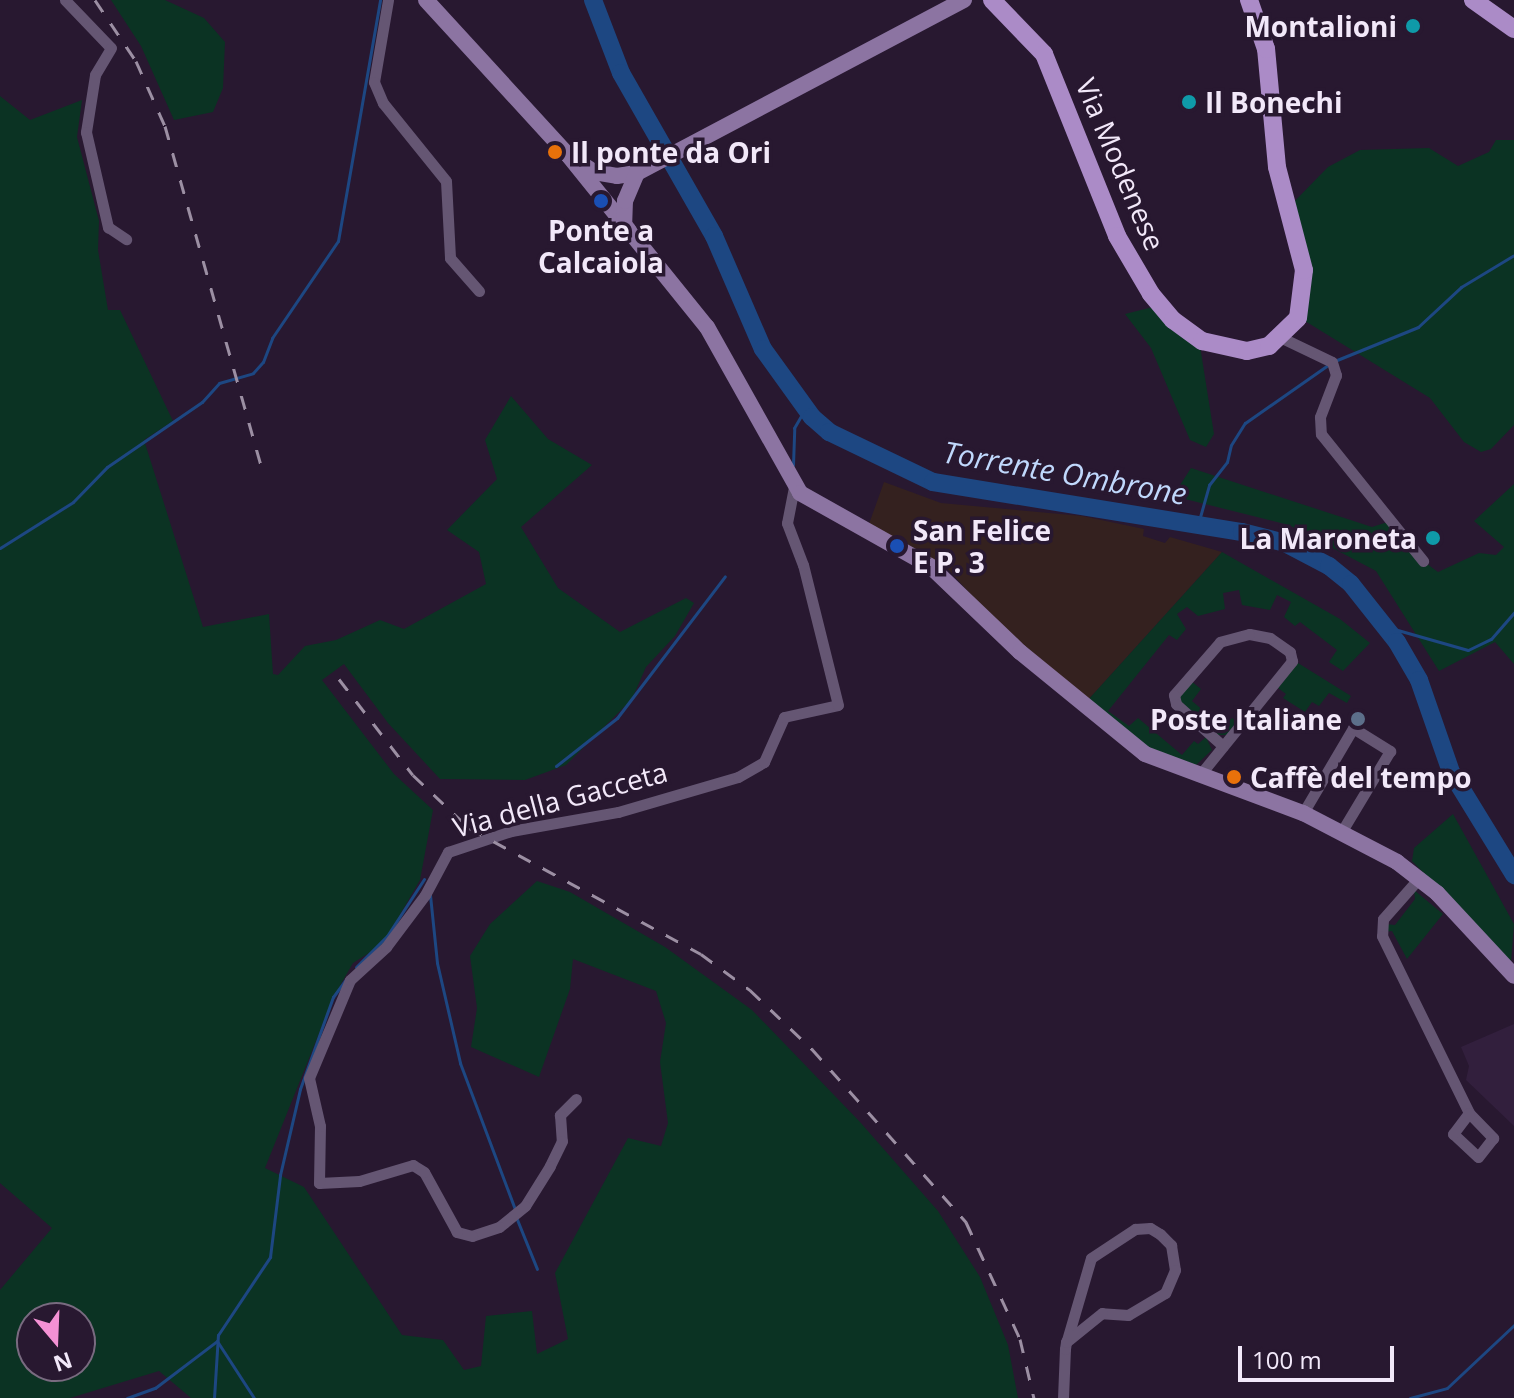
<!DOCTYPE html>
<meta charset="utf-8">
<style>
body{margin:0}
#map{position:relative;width:1514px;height:1398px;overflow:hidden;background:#281830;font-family:"Open Sans",sans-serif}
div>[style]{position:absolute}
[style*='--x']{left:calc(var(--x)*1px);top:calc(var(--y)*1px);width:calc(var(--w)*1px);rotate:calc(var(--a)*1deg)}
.built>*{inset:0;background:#321f3d}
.industrial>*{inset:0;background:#34211f}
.green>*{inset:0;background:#0b3323}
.stream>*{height:3px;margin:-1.5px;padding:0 1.5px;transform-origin:1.5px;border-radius:1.5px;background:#1d4782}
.river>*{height:18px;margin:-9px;padding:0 9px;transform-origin:9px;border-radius:9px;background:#1d4782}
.street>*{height:11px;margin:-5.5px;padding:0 5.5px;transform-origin:5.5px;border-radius:5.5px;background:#655673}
.secondary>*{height:16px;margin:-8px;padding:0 8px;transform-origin:8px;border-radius:8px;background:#8c74a2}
.primary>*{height:18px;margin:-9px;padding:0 9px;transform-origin:9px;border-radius:9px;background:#ab8bc7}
.rail>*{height:3px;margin-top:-1.5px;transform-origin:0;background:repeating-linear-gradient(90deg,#9c8fa3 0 14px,transparent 0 28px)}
.dots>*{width:22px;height:22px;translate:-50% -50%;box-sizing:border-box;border:4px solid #281830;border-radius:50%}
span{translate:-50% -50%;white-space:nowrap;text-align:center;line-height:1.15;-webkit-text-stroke:7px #281830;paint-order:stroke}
.poi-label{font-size:28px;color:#f2e8f9;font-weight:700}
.right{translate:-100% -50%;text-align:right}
.left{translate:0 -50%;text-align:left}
.street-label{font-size:28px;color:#f2e8f9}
.water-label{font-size:30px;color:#c0d8fc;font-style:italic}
.north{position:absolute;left:16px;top:1302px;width:80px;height:80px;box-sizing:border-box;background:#281830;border:2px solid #796b80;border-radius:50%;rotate:161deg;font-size:22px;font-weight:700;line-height:32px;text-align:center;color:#f2e8f9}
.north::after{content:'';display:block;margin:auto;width:28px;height:36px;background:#f491d4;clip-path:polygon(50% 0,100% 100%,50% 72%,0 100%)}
.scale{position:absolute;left:1238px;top:1346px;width:156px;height:36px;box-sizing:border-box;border:4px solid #f2e8f9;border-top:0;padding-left:10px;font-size:24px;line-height:28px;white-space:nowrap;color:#f2e8f9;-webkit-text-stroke:6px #281830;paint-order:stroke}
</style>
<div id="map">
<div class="built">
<div style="clip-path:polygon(1514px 1024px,1514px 1126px,1466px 1080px,1469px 1066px,1461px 1047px)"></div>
</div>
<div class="industrial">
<div style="clip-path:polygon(884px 482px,941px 503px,1082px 516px,1144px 529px,1143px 536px,1165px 543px,1170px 537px,1222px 552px,1088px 700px,993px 619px,947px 568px,869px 524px)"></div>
</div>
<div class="green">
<div style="clip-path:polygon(111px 0,165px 0,204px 18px,225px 42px,223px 88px,213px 112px,174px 120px,141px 46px)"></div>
<div style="clip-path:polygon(evenodd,0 96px,30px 120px,82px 100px,77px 137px,99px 221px,98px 250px,108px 310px,120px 310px,173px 421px,144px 440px,203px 627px,269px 614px,273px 674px,278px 675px,305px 646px,336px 640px,380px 620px,404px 629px,486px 584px,479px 552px,447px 530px,497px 479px,485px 440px,511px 396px,548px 439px,592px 465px,521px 527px,558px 588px,620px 632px,686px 598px,694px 603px,675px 636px,646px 667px,632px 699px,566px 765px,525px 780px,440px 779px,388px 723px,344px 664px,322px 680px,394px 774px,433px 810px,420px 880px,383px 944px,353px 963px,334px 996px,265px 1168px,304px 1187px,402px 1335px,443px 1340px,464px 1370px,481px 1366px,486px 1316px,532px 1311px,537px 1354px,568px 1339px,555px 1273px,628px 1138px,661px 1146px,668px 1123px,660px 1062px,666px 1023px,656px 991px,573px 959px,570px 989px,539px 1077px,471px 1047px,477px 1008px,470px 956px,490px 924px,537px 881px,570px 892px,665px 947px,752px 1010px,860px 1122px,938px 1211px,980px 1277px,1008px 1345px,1018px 1398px,191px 1398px,159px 1371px,70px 1398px,0 1398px,0 1290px,52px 1228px,0 1183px,0 96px,32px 1318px,80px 1318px,80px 1366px,32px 1366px,32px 1318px)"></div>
<div style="clip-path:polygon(1496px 140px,1514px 140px,1514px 425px,1491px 449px,1481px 452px,1464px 442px,1430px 398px,1305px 321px,1287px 209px,1328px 167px,1360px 150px,1429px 148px,1458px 166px,1489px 152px)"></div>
<div style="clip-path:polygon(1153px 307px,1200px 346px,1214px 434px,1206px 447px,1190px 440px,1151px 348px,1125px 314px)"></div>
<div style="clip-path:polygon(1191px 468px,1372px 527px,1394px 520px,1423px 561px,1438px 572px,1479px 553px,1496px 555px,1504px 547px,1474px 521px,1514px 484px,1514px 664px,1495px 642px,1439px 671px,1376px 571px,1289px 525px,1173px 496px)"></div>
<div style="clip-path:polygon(1222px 552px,1340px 619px,1370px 643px,1343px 671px,1329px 662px,1337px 650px,1300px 622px,1295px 626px,1284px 617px,1291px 602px,1277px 595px,1270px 610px,1242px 605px,1239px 590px,1223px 593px,1225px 609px,1198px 616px,1187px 607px,1177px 614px,1186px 629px,1177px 640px,1169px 635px,1108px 711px,1129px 726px,1138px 718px,1182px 755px,1194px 741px,1198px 744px,1206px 737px,1212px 750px,1196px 765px,1144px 746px,1088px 700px)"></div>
<div style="clip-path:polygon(1298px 663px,1351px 696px,1347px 703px,1329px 693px,1319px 706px,1312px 702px,1305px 712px,1283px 698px,1286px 694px,1278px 688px)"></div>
<div style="clip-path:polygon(1191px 681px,1201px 689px,1192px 701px,1223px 727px,1232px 718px,1237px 722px,1226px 735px,1218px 735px,1178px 699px)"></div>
<div style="clip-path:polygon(1453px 814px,1514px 924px,1511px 962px,1412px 861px,1414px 848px)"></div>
<div style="clip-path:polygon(1414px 890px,1443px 914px,1407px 959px,1392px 931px,1384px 932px,1385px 924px,1395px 925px,1415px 899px)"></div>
</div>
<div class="stream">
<div style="--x:793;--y:465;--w:37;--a:-88"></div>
<div style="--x:794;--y:428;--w:22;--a:-60"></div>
<div style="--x:1198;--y:524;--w:41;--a:-74.2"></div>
<div style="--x:1209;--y:485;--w:29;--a:-52"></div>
<div style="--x:1227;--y:462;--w:17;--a:-77"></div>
<div style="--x:1231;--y:445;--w:26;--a:-58"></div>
<div style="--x:1245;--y:423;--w:106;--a:-35"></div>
<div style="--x:1332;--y:362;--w:93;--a:-22.1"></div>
<div style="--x:1418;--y:327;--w:59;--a:-42.9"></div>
<div style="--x:1461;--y:287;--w:62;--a:-31.1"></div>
<div style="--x:0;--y:548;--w:86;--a:-32.2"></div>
<div style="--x:73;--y:502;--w:49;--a:-45.8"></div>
<div style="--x:107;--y:467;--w:115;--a:-34.4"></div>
<div style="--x:202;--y:402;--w:25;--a:-48"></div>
<div style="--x:219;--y:383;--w:35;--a:-16"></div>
<div style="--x:253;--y:373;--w:15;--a:-48"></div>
<div style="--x:263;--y:362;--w:26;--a:-69"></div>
<div style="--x:272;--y:338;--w:117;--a:-55.8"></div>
<div style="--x:338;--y:241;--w:245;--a:-80.1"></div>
<div style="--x:1387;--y:627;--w:84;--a:15.9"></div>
<div style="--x:1468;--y:650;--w:25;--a:-26"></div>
<div style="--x:1491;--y:639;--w:35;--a:-49"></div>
<div style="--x:556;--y:766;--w:78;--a:-38.2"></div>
<div style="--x:617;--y:718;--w:178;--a:-52.7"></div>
<div style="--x:430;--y:895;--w:68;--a:84.1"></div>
<div style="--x:437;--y:963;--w:103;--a:77"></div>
<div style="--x:460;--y:1063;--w:156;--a:69.4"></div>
<div style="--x:356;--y:967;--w:44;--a:-45"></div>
<div style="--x:387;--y:936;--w:68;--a:-57"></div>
<div style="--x:516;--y:1217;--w:56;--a:68"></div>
<div style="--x:217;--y:1341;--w:68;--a:57"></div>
<div style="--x:127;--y:1398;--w:30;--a:-20"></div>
<div style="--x:155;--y:1388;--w:78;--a:-37.2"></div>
<div style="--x:214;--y:1398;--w:63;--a:-86.4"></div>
<div style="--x:218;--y:1335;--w:94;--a:-56.3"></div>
<div style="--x:270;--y:1257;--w:83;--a:-83"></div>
<div style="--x:280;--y:1175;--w:88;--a:-76.9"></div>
<div style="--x:300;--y:1089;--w:98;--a:-70.3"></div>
<div style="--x:333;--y:997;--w:22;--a:-54"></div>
<div style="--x:1410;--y:1398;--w:38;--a:-15"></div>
<div style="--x:1447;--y:1388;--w:92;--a:-43.2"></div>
</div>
<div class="river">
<div style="--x:593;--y:0;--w:78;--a:69"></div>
<div style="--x:621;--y:73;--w:188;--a:60.3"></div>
<div style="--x:714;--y:236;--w:123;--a:66.6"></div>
<div style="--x:763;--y:349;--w:84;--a:54.2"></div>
<div style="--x:812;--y:417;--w:23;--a:41"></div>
<div style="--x:829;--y:432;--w:115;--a:25.7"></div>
<div style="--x:933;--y:482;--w:313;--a:9.2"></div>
<div style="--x:1242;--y:532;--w:44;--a:14.3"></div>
<div style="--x:1285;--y:543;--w:50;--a:27.6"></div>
<div style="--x:1329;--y:566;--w:28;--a:39"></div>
<div style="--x:1351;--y:584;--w:74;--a:51.6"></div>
<div style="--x:1397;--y:642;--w:44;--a:59.9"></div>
<div style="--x:1419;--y:680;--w:97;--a:70.8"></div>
<div style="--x:1451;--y:772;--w:121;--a:58.5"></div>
</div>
<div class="street">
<div style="--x:65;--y:0;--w:66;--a:46.2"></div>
<div style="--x:111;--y:48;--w:31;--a:121"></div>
<div style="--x:95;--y:75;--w:58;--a:99"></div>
<div style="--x:86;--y:132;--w:98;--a:77"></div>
<div style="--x:108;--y:227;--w:22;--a:34"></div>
<div style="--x:388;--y:0;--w:83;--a:99.7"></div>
<div style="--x:374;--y:82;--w:23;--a:67"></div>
<div style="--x:383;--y:103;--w:100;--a:51.1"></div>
<div style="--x:446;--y:181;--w:77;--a:87"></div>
<div style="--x:450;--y:258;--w:44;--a:48.7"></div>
<div style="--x:1282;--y:338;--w:55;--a:25.6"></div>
<div style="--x:1332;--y:362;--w:14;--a:73"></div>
<div style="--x:1336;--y:375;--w:45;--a:110.9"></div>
<div style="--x:1320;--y:417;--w:17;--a:87"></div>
<div style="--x:1321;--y:434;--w:163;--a:51.2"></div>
<div style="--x:1199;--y:776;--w:148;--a:-51"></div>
<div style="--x:1292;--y:661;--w:9;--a:-103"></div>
<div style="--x:1290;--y:652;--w:24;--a:-145"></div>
<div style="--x:1270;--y:638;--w:21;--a:-169"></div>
<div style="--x:1249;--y:634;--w:30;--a:165"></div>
<div style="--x:1220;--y:642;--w:70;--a:131"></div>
<div style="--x:1174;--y:695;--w:9;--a:77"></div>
<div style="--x:1176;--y:704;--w:63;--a:41.8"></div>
<div style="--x:1303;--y:813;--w:99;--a:-59.5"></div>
<div style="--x:1353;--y:728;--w:44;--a:31.9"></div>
<div style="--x:1390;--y:751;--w:93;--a:121"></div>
<div style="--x:1420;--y:877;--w:56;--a:131.4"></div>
<div style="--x:1383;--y:919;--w:17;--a:93"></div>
<div style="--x:1382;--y:936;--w:197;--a:63.8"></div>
<div style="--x:1469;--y:1113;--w:35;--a:46"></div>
<div style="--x:1493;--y:1138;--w:24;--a:128"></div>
<div style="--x:1478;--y:1157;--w:34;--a:-137"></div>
<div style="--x:1453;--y:1134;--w:26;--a:-53"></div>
<div style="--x:576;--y:1099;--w:23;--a:135"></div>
<div style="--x:560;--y:1115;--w:26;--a:86"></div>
<div style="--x:562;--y:1141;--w:28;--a:116"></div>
<div style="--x:550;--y:1166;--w:47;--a:122"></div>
<div style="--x:525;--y:1206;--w:33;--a:141"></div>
<div style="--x:499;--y:1227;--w:28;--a:162"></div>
<div style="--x:472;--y:1236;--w:16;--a:-165"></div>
<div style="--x:457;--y:1232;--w:68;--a:-118.8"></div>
<div style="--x:424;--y:1172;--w:13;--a:-148"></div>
<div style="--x:413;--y:1165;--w:56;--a:163.5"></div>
<div style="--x:359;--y:1181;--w:40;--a:177.1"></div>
<div style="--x:319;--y:1183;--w:57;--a:-89"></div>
<div style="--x:320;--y:1126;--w:49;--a:-102.9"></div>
<div style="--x:309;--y:1078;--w:106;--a:-67.3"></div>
<div style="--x:350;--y:980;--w:49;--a:-42.5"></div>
<div style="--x:386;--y:947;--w:65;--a:-53.1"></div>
<div style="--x:425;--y:895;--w:49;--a:-61.9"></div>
<div style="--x:448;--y:852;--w:66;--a:-18.4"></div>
<div style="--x:511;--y:831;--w:109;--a:-10.1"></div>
<div style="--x:618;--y:812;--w:125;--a:-16.3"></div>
<div style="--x:738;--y:777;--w:30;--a:-30"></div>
<div style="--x:764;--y:762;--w:49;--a:-66"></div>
<div style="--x:784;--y:717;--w:55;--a:-12.5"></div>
<div style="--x:838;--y:705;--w:144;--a:-104"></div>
<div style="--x:803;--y:565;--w:45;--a:-110.9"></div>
<div style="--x:787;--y:523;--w:37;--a:-79"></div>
<div style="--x:1063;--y:1398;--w:49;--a:-87.7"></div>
<div style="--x:1065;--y:1349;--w:7;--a:-82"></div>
<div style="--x:1066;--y:1342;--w:2;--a:-63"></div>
<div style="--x:1067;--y:1340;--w:85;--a:-73.7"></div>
<div style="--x:1091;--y:1258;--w:53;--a:-33.4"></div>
<div style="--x:1135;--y:1229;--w:15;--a:-4"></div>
<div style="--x:1150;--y:1228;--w:12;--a:31"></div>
<div style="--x:1160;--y:1234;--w:16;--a:45"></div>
<div style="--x:1171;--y:1245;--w:25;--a:81"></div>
<div style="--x:1175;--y:1270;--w:25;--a:113"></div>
<div style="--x:1165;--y:1293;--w:43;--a:149.3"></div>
<div style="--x:1128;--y:1315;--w:26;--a:-176"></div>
<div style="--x:1102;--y:1313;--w:46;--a:141.1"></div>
</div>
<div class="secondary">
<div style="--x:426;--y:0;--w:210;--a:47.5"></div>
<div style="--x:568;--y:155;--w:31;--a:33"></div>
<div style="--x:594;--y:172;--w:23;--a:10"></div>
<div style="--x:617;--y:176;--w:20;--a:-9"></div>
<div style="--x:637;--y:173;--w:370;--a:-27.9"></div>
<div style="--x:568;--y:155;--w:221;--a:51.1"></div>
<div style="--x:707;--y:327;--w:190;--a:60.7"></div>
<div style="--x:800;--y:493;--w:149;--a:29.3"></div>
<div style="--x:930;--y:566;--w:124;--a:43.7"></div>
<div style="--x:1020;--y:652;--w:161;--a:39.2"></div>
<div style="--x:1145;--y:754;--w:169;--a:20.5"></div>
<div style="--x:1303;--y:813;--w:106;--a:27.5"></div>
<div style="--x:1397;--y:862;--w:51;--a:37.8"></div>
<div style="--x:1437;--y:893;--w:113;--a:47.1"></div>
<div style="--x:624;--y:229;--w:28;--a:-88"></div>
<div style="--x:625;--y:201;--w:30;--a:-67"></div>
</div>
<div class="primary">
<div style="--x:992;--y:0;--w:75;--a:46.1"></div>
<div style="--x:1044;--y:54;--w:196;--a:68.1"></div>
<div style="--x:1117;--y:236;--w:67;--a:59.6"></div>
<div style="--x:1151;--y:294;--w:34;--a:50"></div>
<div style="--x:1173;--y:320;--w:36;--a:36"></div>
<div style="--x:1202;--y:341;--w:46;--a:12.5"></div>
<div style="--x:1247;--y:351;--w:23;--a:-13"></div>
<div style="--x:1269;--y:346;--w:40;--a:-44"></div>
<div style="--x:1298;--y:318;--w:48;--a:-82.9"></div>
<div style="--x:1304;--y:270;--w:106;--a:-104.7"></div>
<div style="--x:1277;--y:167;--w:119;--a:-95.3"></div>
<div style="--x:1266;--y:49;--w:52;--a:-109.1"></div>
<div style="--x:1473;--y:0;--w:50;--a:35.3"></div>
</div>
<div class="rail">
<div style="--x:95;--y:0;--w:73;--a:56.1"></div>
<div style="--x:136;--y:61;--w:71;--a:66"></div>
<div style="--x:165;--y:126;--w:356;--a:74.2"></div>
<div style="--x:339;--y:679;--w:121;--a:52.4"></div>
<div style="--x:413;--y:775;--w:77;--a:43.4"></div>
<div style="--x:469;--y:828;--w:264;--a:28.5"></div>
<div style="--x:701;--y:954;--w:61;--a:36.3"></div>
<div style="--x:750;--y:990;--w:86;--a:43.6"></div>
<div style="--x:812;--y:1049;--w:232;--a:48.3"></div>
<div style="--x:966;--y:1222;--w:129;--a:65.2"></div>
<div style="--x:1020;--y:1339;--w:61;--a:76.7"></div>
</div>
<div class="dots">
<div style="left:1413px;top:26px;background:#0f9aa8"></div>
<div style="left:1189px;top:102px;background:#0f9aa8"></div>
<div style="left:555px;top:152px;background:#e8710a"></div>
<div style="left:601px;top:201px;background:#1a4fb4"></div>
<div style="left:1433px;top:538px;background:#0f9aa8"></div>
<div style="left:897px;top:546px;background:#1a4fb4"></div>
<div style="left:1358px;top:719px;background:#5c6f8a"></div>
<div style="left:1234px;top:777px;background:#e8710a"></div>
</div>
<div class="poi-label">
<span class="right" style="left:1397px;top:26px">Montalioni</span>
<span class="left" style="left:1205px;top:102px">Il Bonechi</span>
<span class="left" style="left:571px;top:152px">Il ponte da Ori</span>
<span style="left:601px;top:246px">Ponte a<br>Calcaiola</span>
<span class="left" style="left:913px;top:546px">San Felice<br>E P. 3</span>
<span class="right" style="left:1417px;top:538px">La Maroneta</span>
<span class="right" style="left:1342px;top:719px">Poste Italiane</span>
<span class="left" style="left:1250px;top:777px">Caffè del tempo</span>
</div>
<div class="street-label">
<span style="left:1121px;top:164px;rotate:67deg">Via Modenese</span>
<span style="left:560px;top:799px;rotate:-15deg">Via della Gacceta</span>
</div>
<div class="water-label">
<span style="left:1065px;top:473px;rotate:10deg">Torrente Ombrone</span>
</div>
<div class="north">N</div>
<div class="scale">100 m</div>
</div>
